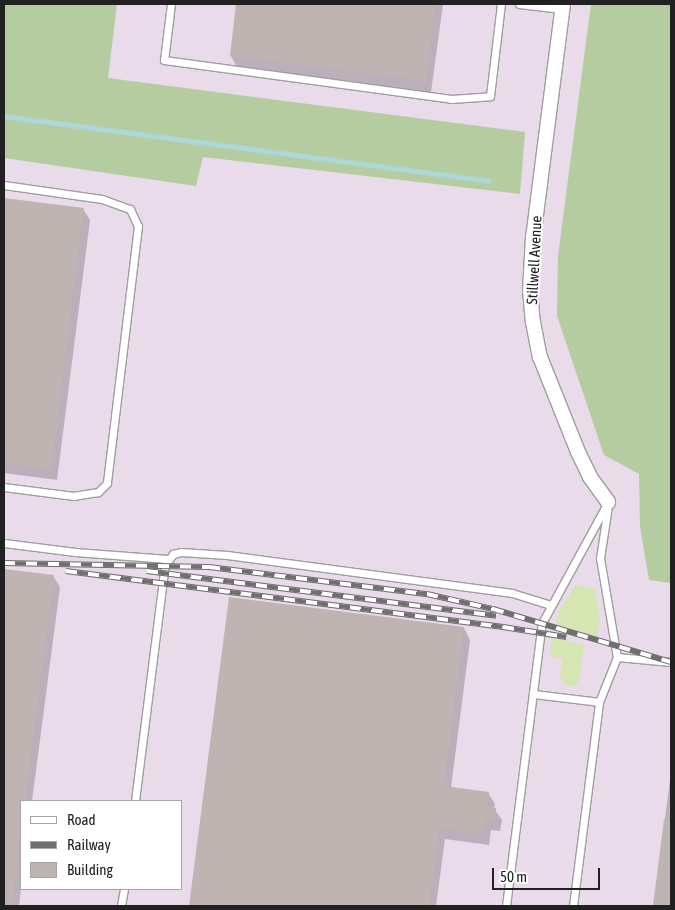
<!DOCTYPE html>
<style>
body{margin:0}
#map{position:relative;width:675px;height:910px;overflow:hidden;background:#f0ece8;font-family:"Asap Condensed",sans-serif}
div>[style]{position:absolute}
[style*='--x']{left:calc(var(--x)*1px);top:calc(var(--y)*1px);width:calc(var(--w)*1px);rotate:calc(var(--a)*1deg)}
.industrial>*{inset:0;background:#e9dbe9}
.grass>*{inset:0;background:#d5e6b2}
.forest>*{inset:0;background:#b5cca0}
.shadow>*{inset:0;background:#0003}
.stream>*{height:4.5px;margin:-2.25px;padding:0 2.25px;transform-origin:2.25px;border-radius:2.25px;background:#acd8da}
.building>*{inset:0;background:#beb4b1}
.roads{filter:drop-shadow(1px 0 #9e9e9e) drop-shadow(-1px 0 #9e9e9e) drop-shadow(0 1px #9e9e9e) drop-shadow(0 -1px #9e9e9e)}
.service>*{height:7px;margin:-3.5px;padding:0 3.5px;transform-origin:3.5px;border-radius:3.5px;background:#fff}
.minor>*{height:14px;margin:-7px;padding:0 7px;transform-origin:7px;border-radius:7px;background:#fff}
.rail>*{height:5.5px;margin-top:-2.75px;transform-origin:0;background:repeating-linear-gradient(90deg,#fff 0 11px,#6f6f6f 0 22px);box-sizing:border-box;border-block:1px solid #6f6f6f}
span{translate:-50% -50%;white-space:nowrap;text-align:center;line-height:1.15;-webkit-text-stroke:4px #fff;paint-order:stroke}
.street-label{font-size:15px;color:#212121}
.frame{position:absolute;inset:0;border:5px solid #212121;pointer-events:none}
.legend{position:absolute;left:20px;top:800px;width:162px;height:90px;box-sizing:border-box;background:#fff;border:1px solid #a6a6a6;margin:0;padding:6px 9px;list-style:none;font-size:15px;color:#212121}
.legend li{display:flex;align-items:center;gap:10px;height:25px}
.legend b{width:25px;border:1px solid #a6a6a6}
.scale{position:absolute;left:492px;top:868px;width:108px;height:22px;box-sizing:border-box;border:2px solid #212121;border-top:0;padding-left:6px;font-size:15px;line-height:18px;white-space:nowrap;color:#212121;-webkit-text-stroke:4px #fff;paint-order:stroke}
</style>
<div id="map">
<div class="industrial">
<div style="clip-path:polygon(evenodd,4px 4px,671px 4px,671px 906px,4px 906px,4px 4px,21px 801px,181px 801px,181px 889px,21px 889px,21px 801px)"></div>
</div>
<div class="grass">
<div style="clip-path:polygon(576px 584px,595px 589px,600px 621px,597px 637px,555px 624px,559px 611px)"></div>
<div style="clip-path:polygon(552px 638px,584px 644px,579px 680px,574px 686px,568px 686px,562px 682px,560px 675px,563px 659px,550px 656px)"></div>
</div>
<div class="forest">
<div style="clip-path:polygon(4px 4px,117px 4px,108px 78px,525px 132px,520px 194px,203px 157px,196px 186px,4px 158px)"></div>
<div style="clip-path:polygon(591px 4px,671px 4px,671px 583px,649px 580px,640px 526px,639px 474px,604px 455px,557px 316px,558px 256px)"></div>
</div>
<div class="shadow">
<div style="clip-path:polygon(238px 4px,443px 4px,431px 92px,237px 67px,231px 56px)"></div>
<div style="clip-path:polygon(4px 199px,83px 209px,90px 220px,57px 480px,4px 473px)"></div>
<div style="clip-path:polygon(4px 570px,53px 576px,60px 587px,32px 801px,21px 801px,21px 888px,19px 906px,4px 906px)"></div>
<div style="clip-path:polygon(230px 599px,464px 628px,470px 640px,451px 788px,488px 793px,495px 804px,494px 809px,502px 820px,500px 831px,491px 830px,489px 845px,445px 839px,436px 906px,191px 906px)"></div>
<div style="clip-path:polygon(671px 771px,671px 906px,654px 906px)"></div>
</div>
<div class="stream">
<div style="--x:4;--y:116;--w:489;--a:7.6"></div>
</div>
<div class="building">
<div style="clip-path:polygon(236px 4px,435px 4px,426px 81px,230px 56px)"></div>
<div style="clip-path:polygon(4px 198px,84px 208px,51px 469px,4px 463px)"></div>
<div style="clip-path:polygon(4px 569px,54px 575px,25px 801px,21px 801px,21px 832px,12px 906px,4px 906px)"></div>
<div style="clip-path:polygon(229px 597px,464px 627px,444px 786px,489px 792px,487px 807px,496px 808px,495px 820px,485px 819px,483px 834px,439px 829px,429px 906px,189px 906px)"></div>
<div style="clip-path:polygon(664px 819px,671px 819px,671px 906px,653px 906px)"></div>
</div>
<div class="roads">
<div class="service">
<div style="--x:171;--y:4;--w:56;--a:97.1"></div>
<div style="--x:164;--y:60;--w:290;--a:7.7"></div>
<div style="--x:451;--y:99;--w:39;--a:-4"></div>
<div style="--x:490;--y:96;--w:93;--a:-83.2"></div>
<div style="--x:519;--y:4;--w:43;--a:6.6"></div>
<div style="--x:4;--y:185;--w:99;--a:8.1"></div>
<div style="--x:102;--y:199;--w:30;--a:20"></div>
<div style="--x:130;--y:209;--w:19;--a:65"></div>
<div style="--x:138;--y:226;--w:259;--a:96.9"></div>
<div style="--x:107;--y:483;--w:13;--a:135"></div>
<div style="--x:98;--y:492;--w:24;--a:171"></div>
<div style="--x:74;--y:496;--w:71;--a:-172.7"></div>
<div style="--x:608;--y:506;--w:53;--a:98.7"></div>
<div style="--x:600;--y:558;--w:100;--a:80.3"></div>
<div style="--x:617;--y:657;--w:54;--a:5.3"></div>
<div style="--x:4;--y:543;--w:72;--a:7.2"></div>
<div style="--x:75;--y:552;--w:93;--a:4.3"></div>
<div style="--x:533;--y:694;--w:66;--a:6.9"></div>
<div style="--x:135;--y:801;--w:238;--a:-82.8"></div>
<div style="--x:165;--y:565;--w:14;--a:-54"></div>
<div style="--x:173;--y:554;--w:8;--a:-14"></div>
<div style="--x:181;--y:552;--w:46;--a:3.7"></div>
<div style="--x:227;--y:555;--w:288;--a:7.6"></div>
<div style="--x:512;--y:593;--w:41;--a:17.1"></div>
<div style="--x:121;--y:906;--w:17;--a:-80"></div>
<div style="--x:506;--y:906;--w:285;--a:-82.8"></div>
<div style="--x:542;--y:623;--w:138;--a:-61.4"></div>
<div style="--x:573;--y:906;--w:206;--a:-82.7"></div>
<div style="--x:599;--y:702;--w:48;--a:-68.2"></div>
</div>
<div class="minor">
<div style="--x:563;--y:4;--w:235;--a:97.3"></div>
<div style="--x:533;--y:237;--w:53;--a:93.2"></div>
<div style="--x:530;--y:290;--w:32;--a:85"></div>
<div style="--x:533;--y:322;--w:36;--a:79"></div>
<div style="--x:540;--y:357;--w:102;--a:68.2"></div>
<div style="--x:578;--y:452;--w:28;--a:64"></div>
<div style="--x:590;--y:477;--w:31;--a:54"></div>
</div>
</div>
<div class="rail">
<div style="--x:4;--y:563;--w:205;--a:1.1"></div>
<div style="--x:209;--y:567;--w:220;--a:7.1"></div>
<div style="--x:427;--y:594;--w:68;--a:12.8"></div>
<div style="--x:493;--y:609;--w:186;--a:16.6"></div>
<div style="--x:66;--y:571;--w:441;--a:7.3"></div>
<div style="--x:503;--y:627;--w:64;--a:9"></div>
<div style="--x:147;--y:571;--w:352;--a:7.3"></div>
</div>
<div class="street-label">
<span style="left:534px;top:260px;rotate:-87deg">Stillwell Avenue</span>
</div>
<div class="frame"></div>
<ul class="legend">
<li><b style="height:6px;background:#fff"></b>Road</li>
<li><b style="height:6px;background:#6f6f6f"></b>Railway</li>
<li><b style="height:14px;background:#beb4b1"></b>Building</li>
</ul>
<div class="scale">50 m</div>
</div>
